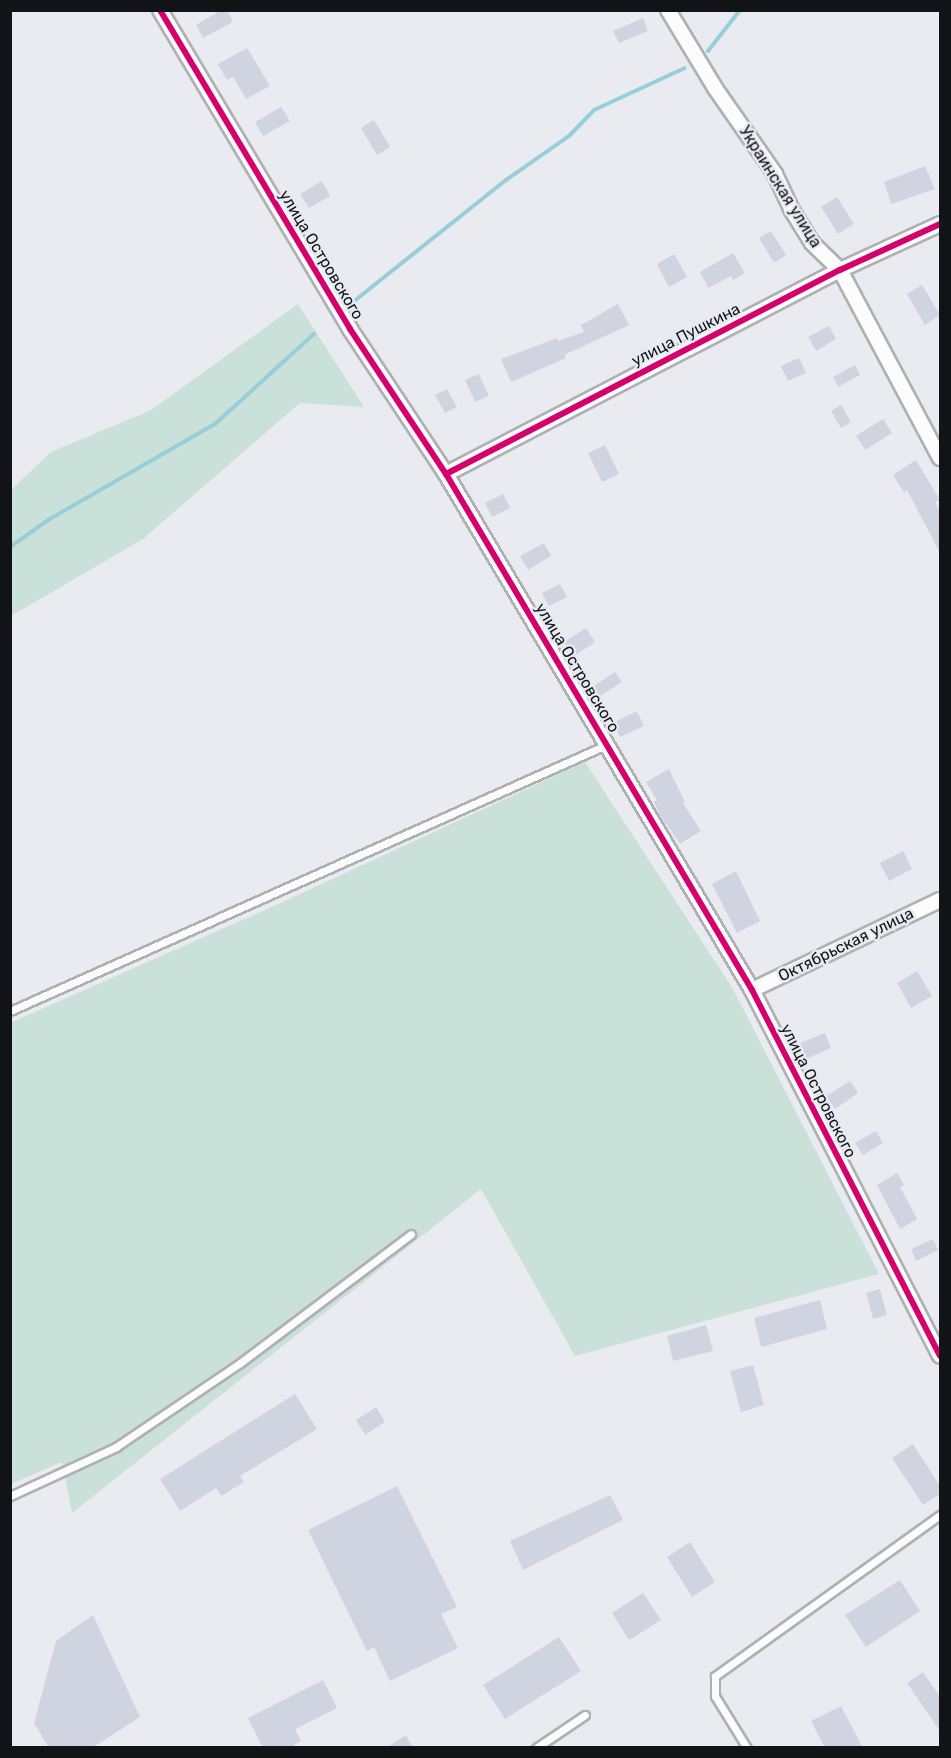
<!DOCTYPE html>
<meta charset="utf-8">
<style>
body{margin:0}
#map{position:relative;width:951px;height:1758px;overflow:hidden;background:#eaebf0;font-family:Rubik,sans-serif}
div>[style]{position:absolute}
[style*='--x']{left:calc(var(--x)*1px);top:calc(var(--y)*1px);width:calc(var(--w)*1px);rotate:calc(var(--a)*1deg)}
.green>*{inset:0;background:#c9e1d8}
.stream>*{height:4px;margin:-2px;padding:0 2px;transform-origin:2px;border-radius:2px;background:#98ceda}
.building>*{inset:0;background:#d0d4e1}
.roads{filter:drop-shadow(2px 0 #afb0b4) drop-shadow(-2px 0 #afb0b4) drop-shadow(0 2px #afb0b4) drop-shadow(0 -2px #afb0b4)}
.service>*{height:7px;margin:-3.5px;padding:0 3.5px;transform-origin:3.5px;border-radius:3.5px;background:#fcfcfd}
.minor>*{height:14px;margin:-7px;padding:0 7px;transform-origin:7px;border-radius:7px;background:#fcfcfd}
.cycleway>*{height:6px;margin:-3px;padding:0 3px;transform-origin:3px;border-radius:3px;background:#d6006c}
span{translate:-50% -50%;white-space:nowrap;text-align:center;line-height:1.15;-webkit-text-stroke:5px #e8eaf2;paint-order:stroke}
.street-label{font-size:16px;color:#121316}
.frame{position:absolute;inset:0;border:12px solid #121316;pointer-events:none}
</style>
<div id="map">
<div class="green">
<div style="clip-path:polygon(298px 304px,364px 407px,300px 403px,143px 539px,11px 616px,11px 490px,51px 452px,151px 410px)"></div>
<div style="clip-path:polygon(585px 762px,733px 989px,879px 1274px,575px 1356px,481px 1189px,72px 1513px,62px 1462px,11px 1484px,10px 1023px,276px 905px)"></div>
</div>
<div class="stream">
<div style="--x:708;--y:51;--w:52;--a:-52"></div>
<div style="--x:348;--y:306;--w:202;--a:-38.6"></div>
<div style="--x:506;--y:180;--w:77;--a:-34.9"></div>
<div style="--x:569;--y:136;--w:36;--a:-46"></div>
<div style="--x:594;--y:110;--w:100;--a:-24.8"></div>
<div style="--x:10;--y:547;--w:47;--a:-35.4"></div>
<div style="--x:48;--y:520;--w:193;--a:-29.9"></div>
<div style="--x:215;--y:424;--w:134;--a:-42.3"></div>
</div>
<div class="building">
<div style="clip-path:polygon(222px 10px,227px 10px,233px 22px,203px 38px,196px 25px)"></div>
<div style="clip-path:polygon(643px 18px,648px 31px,619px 43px,613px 31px)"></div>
<div style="clip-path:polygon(247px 48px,270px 86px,246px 99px,233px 77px,227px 80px,218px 64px)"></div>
<div style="clip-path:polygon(281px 107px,290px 121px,263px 136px,255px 122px)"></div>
<div style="clip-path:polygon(374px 120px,390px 147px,377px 155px,361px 128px)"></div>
<div style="clip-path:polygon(925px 166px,935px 189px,891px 204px,884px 182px)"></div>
<div style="clip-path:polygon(322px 181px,330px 196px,309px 208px,300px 194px)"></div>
<div style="clip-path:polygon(837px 197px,854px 224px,838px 234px,821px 207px)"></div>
<div style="clip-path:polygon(771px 231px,786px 255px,774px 263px,759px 238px)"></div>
<div style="clip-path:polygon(733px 253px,745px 273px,733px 280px,731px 276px,708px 288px,700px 272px)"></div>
<div style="clip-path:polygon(674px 254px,687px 277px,669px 287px,657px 264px)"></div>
<div style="clip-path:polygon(922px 285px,940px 315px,925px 325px,907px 294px)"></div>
<div style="clip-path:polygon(618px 304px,629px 325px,564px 355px,566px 358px,511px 382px,501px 359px,557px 338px,558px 341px,584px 332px,581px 325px)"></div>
<div style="clip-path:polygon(829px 326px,836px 339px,816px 351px,808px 337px)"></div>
<div style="clip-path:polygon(799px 358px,806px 373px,788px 381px,781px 366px)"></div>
<div style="clip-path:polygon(855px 365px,860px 375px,838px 387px,833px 377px)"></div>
<div style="clip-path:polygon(479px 374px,489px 396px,475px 402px,465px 380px)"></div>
<div style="clip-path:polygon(447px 389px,457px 407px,445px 413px,435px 395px)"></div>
<div style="clip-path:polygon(841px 405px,851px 422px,841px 428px,831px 411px)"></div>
<div style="clip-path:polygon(883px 419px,892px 433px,865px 450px,856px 436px)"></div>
<div style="clip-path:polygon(605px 445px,619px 474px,602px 482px,588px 453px)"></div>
<div style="clip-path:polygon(916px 460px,940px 500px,935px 502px,940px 512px,940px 553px,907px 490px,904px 492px,893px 475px)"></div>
<div style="clip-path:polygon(503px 494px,510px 508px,492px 517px,485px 503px)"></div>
<div style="clip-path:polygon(544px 543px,551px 556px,528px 570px,520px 556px)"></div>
<div style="clip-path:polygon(560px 584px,567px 597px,549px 606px,542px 593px)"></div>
<div style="clip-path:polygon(586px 628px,595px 642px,573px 657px,564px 642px)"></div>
<div style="clip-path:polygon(615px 672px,622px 682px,596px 699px,589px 689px)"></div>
<div style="clip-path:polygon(637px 711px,644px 726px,620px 737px,613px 723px)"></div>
<div style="clip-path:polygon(669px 769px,685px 802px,683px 803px,701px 831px,680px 844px,660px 815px,654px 802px,657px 800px,646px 782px)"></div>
<div style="clip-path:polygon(903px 851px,912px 869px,889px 881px,880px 863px)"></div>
<div style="clip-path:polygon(736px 871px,760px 921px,737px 933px,712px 884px)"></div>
<div style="clip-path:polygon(917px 971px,932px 996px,911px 1008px,897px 983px)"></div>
<div style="clip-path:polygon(825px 1033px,831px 1048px,806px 1059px,800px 1043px)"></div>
<div style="clip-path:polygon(850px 1081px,858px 1093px,835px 1109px,826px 1096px)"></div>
<div style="clip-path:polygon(876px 1131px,883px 1143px,863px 1155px,855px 1143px)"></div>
<div style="clip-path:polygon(897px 1173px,904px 1185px,900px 1187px,917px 1219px,900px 1229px,877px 1185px)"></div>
<div style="clip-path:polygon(933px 1239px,938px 1250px,916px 1261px,911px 1249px)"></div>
<div style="clip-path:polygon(880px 1289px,887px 1315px,873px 1319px,866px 1293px)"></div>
<div style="clip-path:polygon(820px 1300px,827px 1329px,761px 1347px,754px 1318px)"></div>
<div style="clip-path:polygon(706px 1325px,713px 1351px,673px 1361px,667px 1336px)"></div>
<div style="clip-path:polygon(753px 1365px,764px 1405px,741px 1412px,730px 1371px)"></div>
<div style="clip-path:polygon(295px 1394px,317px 1429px,240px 1476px,244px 1482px,221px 1496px,216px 1488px,180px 1511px,160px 1479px)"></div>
<div style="clip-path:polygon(376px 1407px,385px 1422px,365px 1435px,356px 1420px)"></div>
<div style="clip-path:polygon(913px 1444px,940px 1486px,940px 1494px,923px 1505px,892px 1458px)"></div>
<div style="clip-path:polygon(397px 1486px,457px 1607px,441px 1614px,458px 1648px,390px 1681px,374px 1647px,367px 1651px,308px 1530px)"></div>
<div style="clip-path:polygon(610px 1495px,623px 1520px,523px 1570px,510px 1541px)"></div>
<div style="clip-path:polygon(690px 1542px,715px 1582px,692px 1597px,667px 1557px)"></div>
<div style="clip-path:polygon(900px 1580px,920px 1611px,866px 1647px,845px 1615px)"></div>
<div style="clip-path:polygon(643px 1593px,661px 1620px,629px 1640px,612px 1613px)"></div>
<div style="clip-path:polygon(93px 1615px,140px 1717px,92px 1748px,49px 1748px,34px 1723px,56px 1641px)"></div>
<div style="clip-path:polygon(559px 1637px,581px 1671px,505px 1719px,483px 1685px)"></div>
<div style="clip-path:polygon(923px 1672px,940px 1697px,940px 1731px,907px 1683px)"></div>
<div style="clip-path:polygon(323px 1680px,337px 1708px,295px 1729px,301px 1741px,289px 1748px,263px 1748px,248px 1718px)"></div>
<div style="clip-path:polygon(841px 1706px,863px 1748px,825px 1748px,811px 1721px)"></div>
<div style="clip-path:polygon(406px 1735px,413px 1748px,386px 1748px)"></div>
</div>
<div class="roads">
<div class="service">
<div style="--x:10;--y:1011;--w:653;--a:-24.05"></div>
<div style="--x:10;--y:1496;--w:117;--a:-24.8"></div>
<div style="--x:116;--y:1447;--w:150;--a:-34.1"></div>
<div style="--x:240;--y:1363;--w:214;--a:-37"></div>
<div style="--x:536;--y:1748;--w:59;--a:-34"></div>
<div style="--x:747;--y:1748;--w:61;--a:-121.6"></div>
<div style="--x:715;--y:1696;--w:20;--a:-90"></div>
<div style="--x:715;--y:1676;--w:277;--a:-35.6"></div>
</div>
<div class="minor">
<div style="--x:160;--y:10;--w:371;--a:59.2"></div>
<div style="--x:350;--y:329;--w:174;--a:56.5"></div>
<div style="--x:446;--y:474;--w:600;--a:59.33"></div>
<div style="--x:752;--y:990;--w:411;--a:62.8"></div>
<div style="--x:668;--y:10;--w:91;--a:58.9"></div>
<div style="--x:715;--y:88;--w:105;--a:55.1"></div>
<div style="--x:775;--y:174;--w:38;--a:65"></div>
<div style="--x:791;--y:209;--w:40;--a:58"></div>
<div style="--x:812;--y:243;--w:39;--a:44"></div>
<div style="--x:840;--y:270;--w:213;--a:62"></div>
<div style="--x:446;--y:474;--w:444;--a:-27.4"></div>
<div style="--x:840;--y:270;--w:110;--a:-24.7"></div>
<div style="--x:752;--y:990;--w:208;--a:-25.6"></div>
</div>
</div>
<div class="cycleway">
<div style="--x:160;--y:10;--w:371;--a:59.2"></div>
<div style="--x:350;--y:329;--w:174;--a:56.5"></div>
<div style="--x:446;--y:474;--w:600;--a:59.33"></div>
<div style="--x:752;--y:990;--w:411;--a:62.8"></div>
<div style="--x:446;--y:474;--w:444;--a:-27.4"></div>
<div style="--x:840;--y:270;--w:110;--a:-24.7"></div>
</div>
<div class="street-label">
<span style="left:780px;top:187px;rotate:58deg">Украинская улица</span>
<span style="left:321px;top:255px;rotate:59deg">улица Островского</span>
<span style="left:686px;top:335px;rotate:-27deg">улица Пушкина</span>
<span style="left:577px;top:668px;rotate:59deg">улица Островского</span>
<span style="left:846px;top:945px;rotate:-26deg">Октябрьская улица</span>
<span style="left:818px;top:1091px;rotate:63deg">улица Островского</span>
</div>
<div class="frame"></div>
</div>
